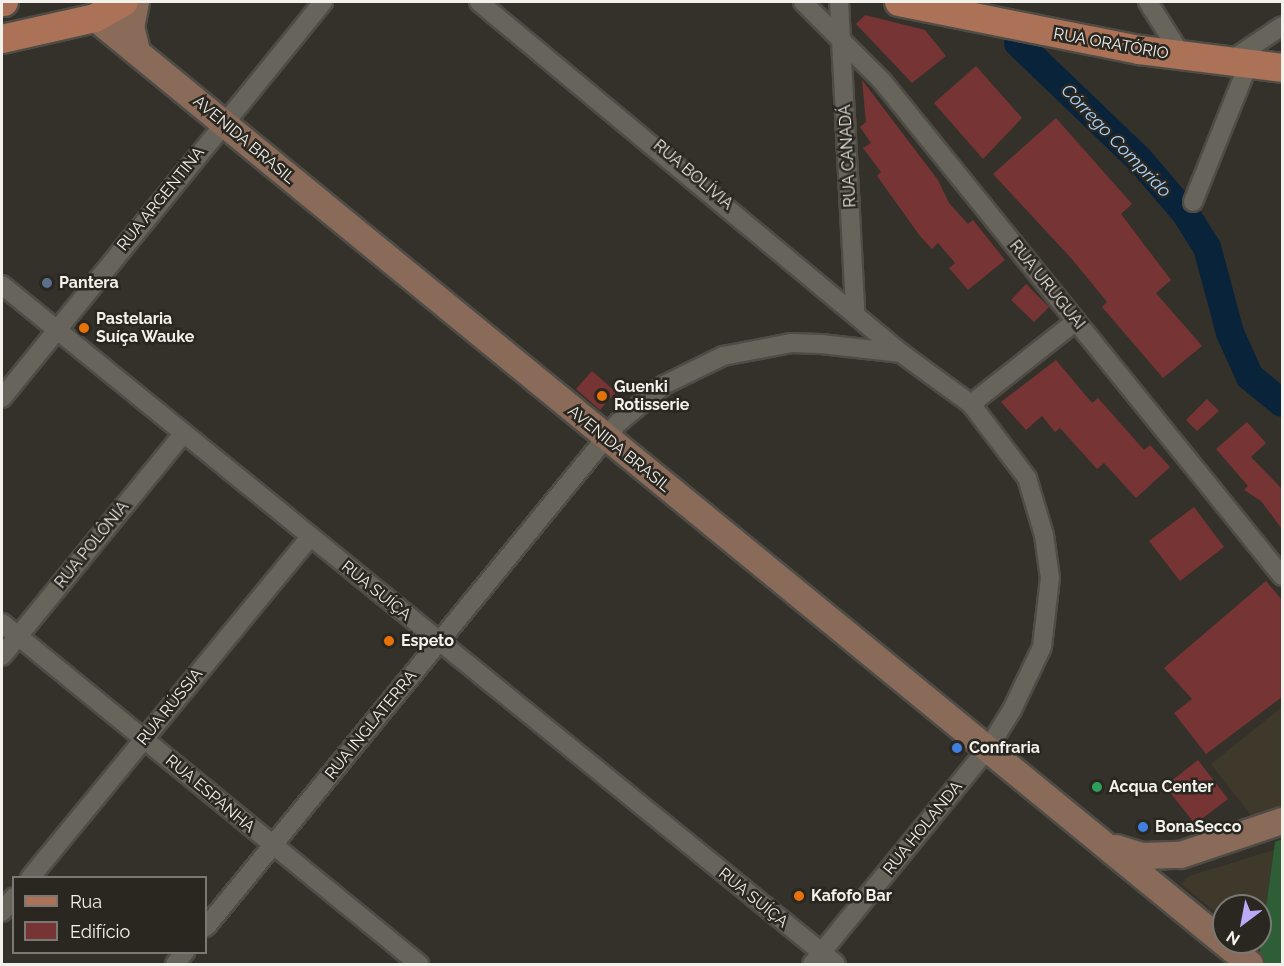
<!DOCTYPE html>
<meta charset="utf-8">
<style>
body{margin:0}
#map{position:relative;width:1284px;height:966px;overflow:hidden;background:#333129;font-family:Raleway,sans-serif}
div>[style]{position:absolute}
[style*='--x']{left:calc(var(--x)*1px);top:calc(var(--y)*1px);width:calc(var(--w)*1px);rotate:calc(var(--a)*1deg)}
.built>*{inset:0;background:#3e392b}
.green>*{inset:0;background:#2e5e36}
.stream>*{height:4.5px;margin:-2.25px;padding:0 2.25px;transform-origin:2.25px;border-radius:2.25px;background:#08233a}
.river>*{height:28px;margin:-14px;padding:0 14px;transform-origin:14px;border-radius:14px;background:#08233a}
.building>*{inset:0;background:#763534}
.roads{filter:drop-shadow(2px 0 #4f4c46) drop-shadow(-2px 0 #4f4c46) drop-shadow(0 2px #4f4c46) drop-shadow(0 -2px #4f4c46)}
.street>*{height:18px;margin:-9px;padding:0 9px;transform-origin:9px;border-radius:9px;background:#67645c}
.secondary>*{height:26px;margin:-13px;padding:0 13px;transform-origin:13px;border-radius:13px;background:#8a6b5a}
.primary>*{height:28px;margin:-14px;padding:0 14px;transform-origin:14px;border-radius:14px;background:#ac7258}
.dots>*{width:16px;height:16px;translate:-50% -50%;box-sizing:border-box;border:3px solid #292720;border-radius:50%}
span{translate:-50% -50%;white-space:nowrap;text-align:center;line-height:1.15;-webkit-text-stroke:5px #292720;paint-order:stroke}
.street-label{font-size:16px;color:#f3f1ec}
.poi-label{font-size:16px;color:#f3f1ec;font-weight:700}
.left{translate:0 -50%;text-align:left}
.water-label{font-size:18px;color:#abd5ff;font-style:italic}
.frame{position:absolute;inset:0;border:3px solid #f3f1ec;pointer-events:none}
.legend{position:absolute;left:12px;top:876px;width:195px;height:78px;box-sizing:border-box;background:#292720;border:2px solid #7a7872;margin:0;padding:8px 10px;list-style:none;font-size:18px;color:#f3f1ec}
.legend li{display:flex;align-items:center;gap:12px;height:30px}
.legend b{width:30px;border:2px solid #7a7872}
.north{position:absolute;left:1212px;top:894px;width:60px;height:60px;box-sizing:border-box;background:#292720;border:2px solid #7a7872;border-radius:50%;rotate:212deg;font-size:16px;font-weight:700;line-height:24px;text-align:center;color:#f3f1ec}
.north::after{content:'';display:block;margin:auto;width:21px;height:27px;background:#baaaf6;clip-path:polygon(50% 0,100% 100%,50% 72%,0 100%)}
</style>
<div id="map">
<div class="built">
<div style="clip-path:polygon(1282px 707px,1282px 805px,1253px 818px,1211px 764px)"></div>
<div style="clip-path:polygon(1274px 850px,1260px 948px,1252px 942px,1260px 942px,1260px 906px,1224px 906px,1224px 919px,1181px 884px,1189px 876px)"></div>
</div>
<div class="green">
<div style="clip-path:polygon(1282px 839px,1282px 964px,1267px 964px,1259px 958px,1275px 842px)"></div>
</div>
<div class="stream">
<div style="--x:979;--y:2;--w:1;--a:45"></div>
</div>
<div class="river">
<div style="--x:1018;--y:43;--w:168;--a:43.8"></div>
<div style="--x:1139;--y:159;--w:72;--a:49.5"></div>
<div style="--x:1186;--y:214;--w:39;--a:58"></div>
<div style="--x:1207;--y:247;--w:89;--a:75"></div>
<div style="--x:1230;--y:333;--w:48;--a:65.6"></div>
<div style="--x:1250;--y:377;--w:41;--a:39.1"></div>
</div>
<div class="building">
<div style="clip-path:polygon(865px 15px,925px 30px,946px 56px,912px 83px,856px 24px)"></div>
<div style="clip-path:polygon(976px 66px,1022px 118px,983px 159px,934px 103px)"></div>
<div style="clip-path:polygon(862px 80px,938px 180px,949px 203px,968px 224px,973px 220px,1005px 260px,968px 290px,949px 268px,955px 263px,938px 243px,932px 249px,920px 236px,877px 176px,881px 172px,863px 148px,871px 143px,860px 127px,866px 122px)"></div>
<div style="clip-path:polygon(1056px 118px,1132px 204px,1121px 214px,1171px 280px,1156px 293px,1202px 346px,1163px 378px,1102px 307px,1107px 302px,1071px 258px,993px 174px)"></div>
<div style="clip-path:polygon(1026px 284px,1049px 307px,1034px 322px,1011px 300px)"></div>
<div style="clip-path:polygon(1056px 360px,1092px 403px,1098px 398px,1144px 450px,1150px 445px,1170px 467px,1136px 498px,1104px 463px,1097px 469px,1060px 428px,1055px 432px,1042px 416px,1026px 430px,1001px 402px)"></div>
<div style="clip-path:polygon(592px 371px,616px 392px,600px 410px,576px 389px)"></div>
<div style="clip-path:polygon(1207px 399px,1219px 411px,1197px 431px,1186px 420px)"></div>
<div style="clip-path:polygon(1247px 422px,1266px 443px,1251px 457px,1282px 489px,1282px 529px,1261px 501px,1244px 490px,1248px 486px,1216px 449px)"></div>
<div style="clip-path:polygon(1194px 507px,1224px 547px,1180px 581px,1149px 541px)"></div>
<div style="clip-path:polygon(1266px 581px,1282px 600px,1282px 697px,1206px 754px,1174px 713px,1192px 699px,1164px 668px)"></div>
<div style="clip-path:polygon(1198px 760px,1228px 799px,1195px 824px,1165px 786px)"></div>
</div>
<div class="roads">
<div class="street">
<div style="--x:479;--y:2;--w:549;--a:39.75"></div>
<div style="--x:803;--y:2;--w:112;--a:45"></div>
<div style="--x:882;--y:81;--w:636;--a:51.06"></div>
<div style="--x:839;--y:2;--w:308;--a:87"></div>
<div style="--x:1148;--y:2;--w:64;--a:57.8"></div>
<div style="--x:1227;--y:63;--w:66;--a:-33.9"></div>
<div style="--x:1193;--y:202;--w:148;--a:-68.1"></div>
<div style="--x:2;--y:285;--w:1075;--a:39.15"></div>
<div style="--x:2;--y:398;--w:510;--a:-50.97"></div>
<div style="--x:971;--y:404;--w:134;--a:-38.3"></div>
<div style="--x:2;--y:623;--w:539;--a:39.27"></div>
<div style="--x:2;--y:656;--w:286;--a:-50.8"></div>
<div style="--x:30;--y:878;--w:441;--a:-50.6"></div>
<div style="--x:2;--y:912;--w:19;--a:-51"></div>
<div style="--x:206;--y:927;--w:651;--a:-50.74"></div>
<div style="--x:618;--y:423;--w:60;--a:-39.6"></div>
<div style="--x:664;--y:385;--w:66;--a:-26.2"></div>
<div style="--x:723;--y:356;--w:69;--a:-10.8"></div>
<div style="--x:791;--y:343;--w:30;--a:2"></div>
<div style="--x:821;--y:344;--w:81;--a:6.4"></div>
<div style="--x:901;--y:353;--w:87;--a:36.1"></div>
<div style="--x:971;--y:404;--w:93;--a:52.9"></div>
<div style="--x:1027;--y:478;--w:59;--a:73.4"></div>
<div style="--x:1044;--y:535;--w:43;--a:82.1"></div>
<div style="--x:1050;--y:578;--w:69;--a:96.6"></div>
<div style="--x:1042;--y:647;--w:70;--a:115.5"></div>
<div style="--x:1012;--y:710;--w:44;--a:121.9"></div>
<div style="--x:989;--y:747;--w:280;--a:129.2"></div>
<div style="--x:175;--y:964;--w:16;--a:-50"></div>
</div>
<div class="secondary">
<div style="--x:136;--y:2;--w:25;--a:101"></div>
<div style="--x:131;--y:27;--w:25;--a:76"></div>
<div style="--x:95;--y:18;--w:1493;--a:39.32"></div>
<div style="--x:1116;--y:848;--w:28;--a:17"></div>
<div style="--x:1143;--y:856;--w:38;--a:-2"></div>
<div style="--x:1181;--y:855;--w:107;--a:-18.6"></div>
</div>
<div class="primary">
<div style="--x:2;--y:2;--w:2;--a:0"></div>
<div style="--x:899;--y:2;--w:246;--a:11.3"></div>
<div style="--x:1140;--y:50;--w:143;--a:7.2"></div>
<div style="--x:2;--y:39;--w:95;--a:-12.7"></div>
<div style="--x:95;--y:18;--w:33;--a:-29"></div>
</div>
</div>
<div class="dots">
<div style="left:47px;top:283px;background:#5c6f8a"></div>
<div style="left:84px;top:328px;background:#e8710a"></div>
<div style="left:602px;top:396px;background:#e8710a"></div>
<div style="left:389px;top:641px;background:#e8710a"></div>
<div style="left:957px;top:748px;background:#3f7fe0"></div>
<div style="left:1097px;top:787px;background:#2e9e5b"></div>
<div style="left:1143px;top:827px;background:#3f7fe0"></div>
<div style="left:799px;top:896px;background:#e8710a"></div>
</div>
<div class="street-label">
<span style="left:1111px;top:44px;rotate:10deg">RUA ORATÓRIO</span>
<span style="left:244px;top:140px;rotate:40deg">AVENIDA BRASIL</span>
<span style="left:848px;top:156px;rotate:-93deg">RUA CANADÁ</span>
<span style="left:693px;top:175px;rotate:40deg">RUA BOLÍVIA</span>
<span style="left:161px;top:199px;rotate:-51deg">RUA ARGENTINA</span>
<span style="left:1047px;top:285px;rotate:51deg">RUA URUGUAI</span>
<span style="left:619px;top:449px;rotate:39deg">AVENIDA BRASIL</span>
<span style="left:92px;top:545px;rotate:-51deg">RUA POLÔNIA</span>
<span style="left:376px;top:591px;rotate:39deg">RUA SUÍÇA</span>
<span style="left:170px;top:707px;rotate:-51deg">RUA RÚSSIA</span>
<span style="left:371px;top:725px;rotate:-51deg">RUA INGLATERRA</span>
<span style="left:210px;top:794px;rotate:40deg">RUA ESPANHA</span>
<span style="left:923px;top:828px;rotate:-51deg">RUA HOLANDA</span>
<span style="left:753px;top:898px;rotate:39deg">RUA SUÍÇA</span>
</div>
<div class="poi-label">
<span class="left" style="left:59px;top:283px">Pantera</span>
<span class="left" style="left:96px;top:328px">Pastelaria<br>Suíça Wauke</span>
<span class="left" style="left:614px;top:396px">Guenki<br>Rotisserie</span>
<span class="left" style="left:401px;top:641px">Espeto</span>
<span class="left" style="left:969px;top:748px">Confraria</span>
<span class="left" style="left:1109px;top:787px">Acqua Center</span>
<span class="left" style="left:1155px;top:827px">BonaSecco</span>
<span class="left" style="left:811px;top:896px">Kafofo Bar</span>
</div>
<div class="water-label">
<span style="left:1116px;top:141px;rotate:46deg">Córrego Comprido</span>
</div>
<div class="frame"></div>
<ul class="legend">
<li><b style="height:8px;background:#ac7258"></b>Rua</li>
<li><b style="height:16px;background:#763534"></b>Edifício</li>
</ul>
<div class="north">N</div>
</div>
